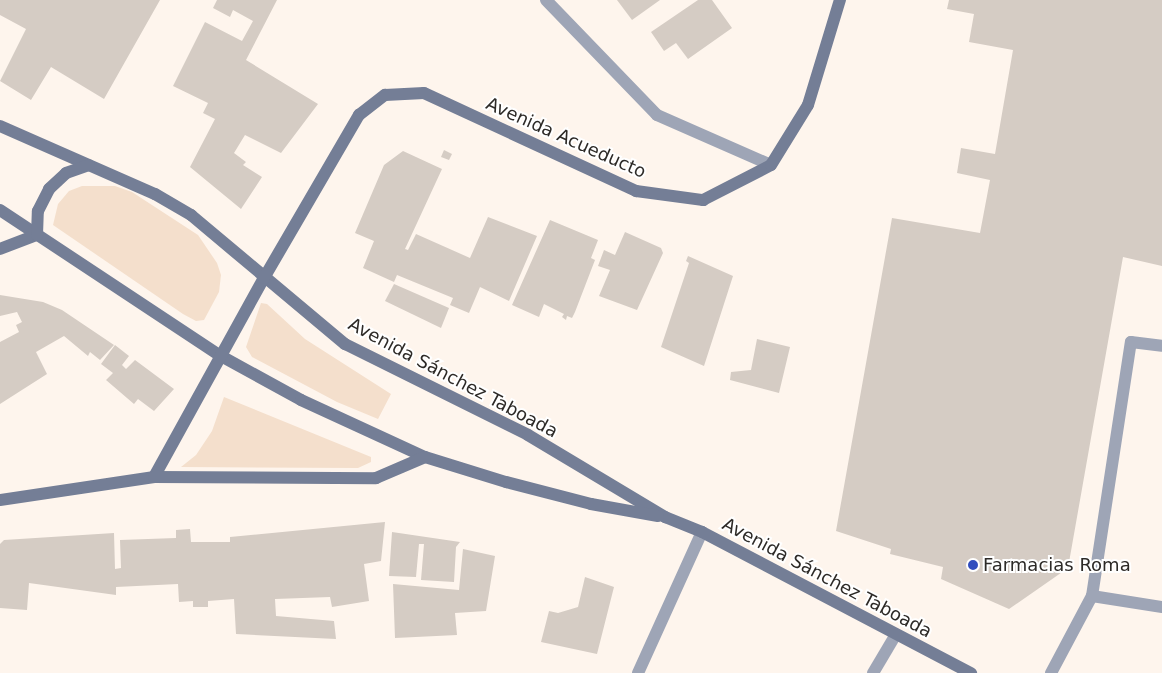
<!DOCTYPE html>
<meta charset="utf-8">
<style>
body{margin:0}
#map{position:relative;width:1162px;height:673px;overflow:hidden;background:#fef5ed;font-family:"DejaVu Sans",sans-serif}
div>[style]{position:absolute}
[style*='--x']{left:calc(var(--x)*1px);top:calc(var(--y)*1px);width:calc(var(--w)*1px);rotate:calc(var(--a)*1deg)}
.green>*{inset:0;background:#f4dfcc}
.building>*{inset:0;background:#d5ccc4}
.lane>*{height:12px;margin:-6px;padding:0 6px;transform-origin:6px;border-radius:6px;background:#9ea5b6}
.street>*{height:12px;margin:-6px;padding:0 6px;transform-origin:6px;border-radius:6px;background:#9ea5b6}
.secondary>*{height:12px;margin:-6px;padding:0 6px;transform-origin:6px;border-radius:6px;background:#747e96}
.dots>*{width:14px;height:14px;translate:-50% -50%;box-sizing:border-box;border:2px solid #fff;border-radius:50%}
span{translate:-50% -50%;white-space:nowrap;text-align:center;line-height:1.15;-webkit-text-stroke:4px #fff;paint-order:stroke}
.street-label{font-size:18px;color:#2d2a27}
.poi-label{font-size:18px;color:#2d2a27}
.left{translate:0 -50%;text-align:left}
</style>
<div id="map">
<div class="green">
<div style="clip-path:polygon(82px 186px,115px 186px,132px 192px,198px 235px,217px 263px,221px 275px,219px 292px,204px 320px,196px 321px,183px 314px,53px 225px,58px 204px,69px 191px)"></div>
<div style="clip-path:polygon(261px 303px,267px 304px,305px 339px,391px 394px,378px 419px,337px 402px,252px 357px,246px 347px)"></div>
<div style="clip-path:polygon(224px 397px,371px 457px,371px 462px,358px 468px,181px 467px,196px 455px,212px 431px)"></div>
</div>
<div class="building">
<div style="clip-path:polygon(0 0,160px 0,104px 99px,51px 67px,31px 100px,0 81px,26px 29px,0 15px)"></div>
<div style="clip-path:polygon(217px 0,277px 0,246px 60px,318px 104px,281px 153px,245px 135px,234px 153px,246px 162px,243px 165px,262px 177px,241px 209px,190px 167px,215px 119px,203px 113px,208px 103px,173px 86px,205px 22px,242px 41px,253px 21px,233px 10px,230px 17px,213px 8px)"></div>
<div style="clip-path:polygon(617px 0,660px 0,632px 20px)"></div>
<div style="clip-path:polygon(698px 0,712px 0,732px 28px,688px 59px,676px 43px,664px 51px,651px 32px)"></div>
<div style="clip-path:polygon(949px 0,1162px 0,1162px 266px,1123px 257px,1068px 568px,1009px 609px,941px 579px,943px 567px,890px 554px,891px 549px,836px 531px,892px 218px,980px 233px,990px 180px,957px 173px,961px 148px,995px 154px,1013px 50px,969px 42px,974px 14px,947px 9px)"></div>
<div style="clip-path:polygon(444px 150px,452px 154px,449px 160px,441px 157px)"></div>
<div style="clip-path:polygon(403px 151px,442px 169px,405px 249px,408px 250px,416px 234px,470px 258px,488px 217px,537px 236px,509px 301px,480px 287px,469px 313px,450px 305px,453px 298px,397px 275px,394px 282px,363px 268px,374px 241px,355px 233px,384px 165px)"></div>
<div style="clip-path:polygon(550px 220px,598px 240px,591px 258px,595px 260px,575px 312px,572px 318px,567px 316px,566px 320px,562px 317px,564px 314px,544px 304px,539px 317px,512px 305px)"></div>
<div style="clip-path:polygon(625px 232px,661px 248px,663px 253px,637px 310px,599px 296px,610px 270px,598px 266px,604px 250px,615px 255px)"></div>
<div style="clip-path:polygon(688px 256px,733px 276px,704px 366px,661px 347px,689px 263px,686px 261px)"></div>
<div style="clip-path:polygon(394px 284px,449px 308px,441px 328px,385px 301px)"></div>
<div style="clip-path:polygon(0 295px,43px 302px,62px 310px,114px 345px,100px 360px,90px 352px,88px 356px,64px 336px,36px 352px,47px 374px,0 404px,0 342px,19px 332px,16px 325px,22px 322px,17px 312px,0 316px)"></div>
<div style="clip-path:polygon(757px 339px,790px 347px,779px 393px,730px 380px,731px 372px,751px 370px)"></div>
<div style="clip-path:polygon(115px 345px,129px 356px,122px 365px,126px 369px,135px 360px,174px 389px,154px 411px,138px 399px,134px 404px,106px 380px,113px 373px,101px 364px)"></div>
<div style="clip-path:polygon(385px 522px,381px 561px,364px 564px,369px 601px,332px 607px,330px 597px,275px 599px,276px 616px,334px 621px,336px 639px,236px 634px,234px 599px,208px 601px,208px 607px,193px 607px,193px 601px,179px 602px,178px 584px,116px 587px,116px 595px,29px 583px,27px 610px,0 608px,0 544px,4px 540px,114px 533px,115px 569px,121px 568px,120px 540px,176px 538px,176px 530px,190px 529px,191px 542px,230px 542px,230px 537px)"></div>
<div style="clip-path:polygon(392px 532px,460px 542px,456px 547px,454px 582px,421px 580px,424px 544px,419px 544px,416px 577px,389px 576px)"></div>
<div style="clip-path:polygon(463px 549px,495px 556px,486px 611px,455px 613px,457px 635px,395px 638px,393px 584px,459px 590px)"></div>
<div style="clip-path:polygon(585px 577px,614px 587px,597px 654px,541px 642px,549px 611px,558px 613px,578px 607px)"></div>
</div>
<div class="lane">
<div style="--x:1092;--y:596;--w:257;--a:-81.3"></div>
<div style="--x:1131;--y:342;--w:31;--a:7"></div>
<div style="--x:638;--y:673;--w:155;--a:-65.6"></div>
<div style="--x:873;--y:673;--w:43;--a:-59.3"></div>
<div style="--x:1051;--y:673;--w:87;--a:-62"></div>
<div style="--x:1092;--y:596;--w:71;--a:8.9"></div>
</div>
<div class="street">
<div style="--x:546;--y:0;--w:160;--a:46"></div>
<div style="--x:657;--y:115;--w:124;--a:23.7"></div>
</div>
<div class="secondary">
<div style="--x:0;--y:126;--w:169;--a:23.7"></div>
<div style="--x:155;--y:194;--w:42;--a:30.3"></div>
<div style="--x:191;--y:215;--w:201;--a:40"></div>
<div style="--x:345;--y:344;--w:204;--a:26.4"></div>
<div style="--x:528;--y:435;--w:160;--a:30.9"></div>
<div style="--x:665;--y:517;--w:40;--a:22"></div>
<div style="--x:702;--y:532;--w:304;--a:27.7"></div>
<div style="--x:0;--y:210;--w:265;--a:33.5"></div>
<div style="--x:221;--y:356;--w:91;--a:28.8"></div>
<div style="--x:301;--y:400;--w:136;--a:24.7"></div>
<div style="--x:425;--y:457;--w:85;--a:17.2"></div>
<div style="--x:506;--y:482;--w:88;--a:14.5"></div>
<div style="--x:591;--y:504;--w:68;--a:10.2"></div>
<div style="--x:0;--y:249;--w:40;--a:-21"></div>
<div style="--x:37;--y:235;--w:24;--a:-88"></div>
<div style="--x:38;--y:211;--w:25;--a:-63"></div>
<div style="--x:49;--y:189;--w:23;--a:-43"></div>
<div style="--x:66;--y:173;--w:24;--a:-19"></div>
<div style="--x:154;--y:477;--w:227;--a:-61.1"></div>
<div style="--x:264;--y:278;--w:189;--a:-59.8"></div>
<div style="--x:359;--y:115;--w:33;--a:-38"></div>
<div style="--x:385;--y:95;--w:39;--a:-3"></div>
<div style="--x:424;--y:93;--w:234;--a:24.8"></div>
<div style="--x:636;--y:191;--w:68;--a:7.7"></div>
<div style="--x:703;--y:200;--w:76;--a:-27.2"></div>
<div style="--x:771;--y:165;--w:70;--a:-58.3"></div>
<div style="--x:808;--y:105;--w:110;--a:-73.1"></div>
<div style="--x:0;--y:500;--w:156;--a:-8.5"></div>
<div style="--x:154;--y:477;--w:222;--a:0.3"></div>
<div style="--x:376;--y:478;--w:53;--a:-23.2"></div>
</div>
<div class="dots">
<div style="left:973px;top:565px;background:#314dbe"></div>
</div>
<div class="street-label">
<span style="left:566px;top:138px;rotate:24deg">Avenida Acueducto</span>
<span style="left:453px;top:378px;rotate:28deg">Avenida Sánchez Taboada</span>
<span style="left:827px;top:578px;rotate:28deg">Avenida Sánchez Taboada</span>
</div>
<div class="poi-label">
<span class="left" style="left:983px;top:565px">Farmacias Roma</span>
</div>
</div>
